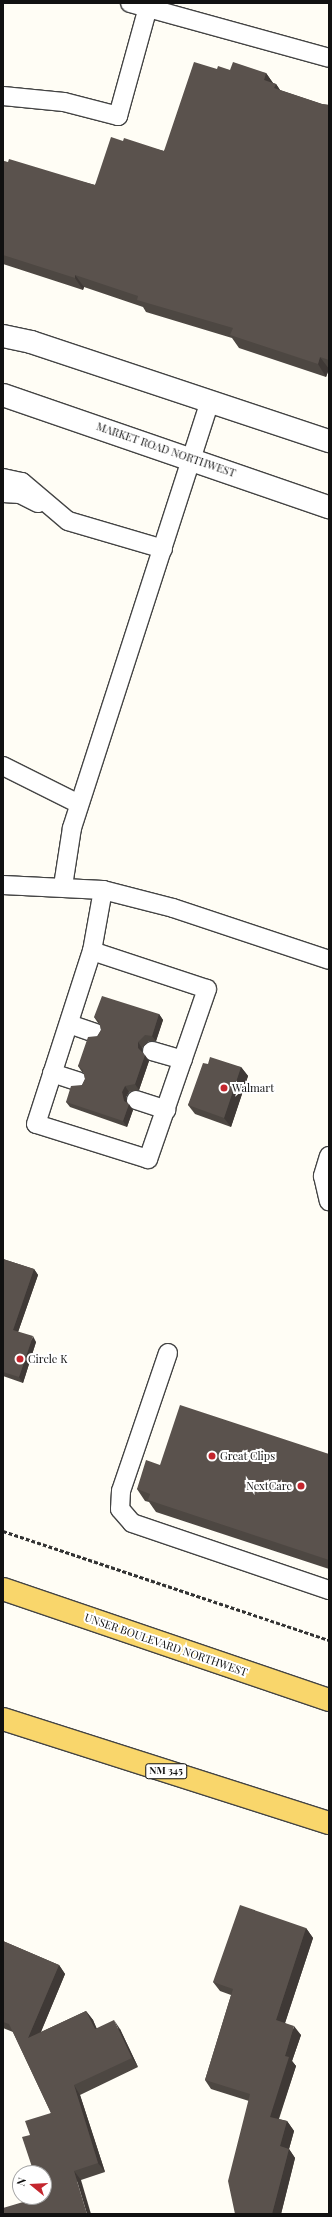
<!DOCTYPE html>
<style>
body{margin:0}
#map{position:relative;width:332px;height:2217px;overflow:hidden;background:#fffdf5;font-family:"Playfair Display",serif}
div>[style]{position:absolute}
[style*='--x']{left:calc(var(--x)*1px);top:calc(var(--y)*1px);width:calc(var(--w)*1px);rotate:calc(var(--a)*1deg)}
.path>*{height:2.5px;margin-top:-1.25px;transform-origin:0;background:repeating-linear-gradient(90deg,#333 0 4px,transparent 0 6px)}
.roads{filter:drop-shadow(1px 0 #444) drop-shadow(-1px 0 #444) drop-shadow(0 1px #444) drop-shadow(0 -1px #444)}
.service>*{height:18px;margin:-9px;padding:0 9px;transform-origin:9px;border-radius:9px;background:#fff}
.tertiary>*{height:22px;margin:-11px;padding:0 11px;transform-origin:11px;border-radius:11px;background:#fff}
.primary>*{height:22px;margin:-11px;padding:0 11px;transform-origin:11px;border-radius:11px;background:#f9d66b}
.wall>*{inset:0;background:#4d4742}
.shaded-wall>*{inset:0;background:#3f3936}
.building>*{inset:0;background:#5a524d}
.dots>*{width:11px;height:11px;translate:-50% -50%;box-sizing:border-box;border:2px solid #fff;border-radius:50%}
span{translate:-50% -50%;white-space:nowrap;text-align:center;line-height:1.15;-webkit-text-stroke:4px #fff;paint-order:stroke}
.shield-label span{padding:1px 3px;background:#fff;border:1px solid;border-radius:3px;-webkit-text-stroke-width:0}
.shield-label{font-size:10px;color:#111;font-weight:700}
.street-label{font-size:11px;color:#111}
.poi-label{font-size:11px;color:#111}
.left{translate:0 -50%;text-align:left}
.right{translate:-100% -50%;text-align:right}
.frame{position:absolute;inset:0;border:4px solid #111;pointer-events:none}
.north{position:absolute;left:12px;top:2165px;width:40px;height:40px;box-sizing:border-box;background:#fff;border:1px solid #a0a0a0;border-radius:50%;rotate:288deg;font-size:11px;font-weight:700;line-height:16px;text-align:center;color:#111}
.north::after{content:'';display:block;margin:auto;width:14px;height:18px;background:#c4262e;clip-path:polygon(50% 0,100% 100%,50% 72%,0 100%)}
</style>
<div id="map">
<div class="path">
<div style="--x:3;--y:1531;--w:344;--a:18.5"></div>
</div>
<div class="roads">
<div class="service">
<div style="--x:130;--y:3;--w:206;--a:15.4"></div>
<div style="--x:3;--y:96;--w:61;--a:5.6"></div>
<div style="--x:64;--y:102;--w:56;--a:14.5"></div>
<div style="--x:118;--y:116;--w:113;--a:-74.6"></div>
<div style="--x:3;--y:478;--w:19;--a:12"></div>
<div style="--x:22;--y:482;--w:60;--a:40.3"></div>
<div style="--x:68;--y:521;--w:99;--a:16.4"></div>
<div style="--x:3;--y:493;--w:17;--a:3"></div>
<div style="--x:20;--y:494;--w:20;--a:27"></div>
<div style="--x:3;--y:766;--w:85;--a:26.6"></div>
<div style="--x:3;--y:885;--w:100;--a:2.9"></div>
<div style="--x:103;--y:890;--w:72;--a:14.4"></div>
<div style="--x:173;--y:908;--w:164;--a:18.4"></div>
<div style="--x:63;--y:886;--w:59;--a:-81.2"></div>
<div style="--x:72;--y:828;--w:449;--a:-72.1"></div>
<div style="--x:92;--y:951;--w:121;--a:18.3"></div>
<div style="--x:207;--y:989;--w:180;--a:109.1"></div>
<div style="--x:148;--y:1159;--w:117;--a:-162.6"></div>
<div style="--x:36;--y:1124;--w:182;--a:-72.1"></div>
<div style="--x:92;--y:951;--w:62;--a:-79.8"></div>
<div style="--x:69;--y:1024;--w:28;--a:19"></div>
<div style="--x:152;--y:1051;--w:32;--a:16"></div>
<div style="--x:52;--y:1073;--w:28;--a:18"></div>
<div style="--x:136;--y:1100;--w:32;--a:18"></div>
<div style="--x:329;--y:1156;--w:21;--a:107"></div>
<div style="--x:323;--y:1176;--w:26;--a:77"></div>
<div style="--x:168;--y:1353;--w:146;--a:108.8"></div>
<div style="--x:121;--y:1491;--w:18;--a:93"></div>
<div style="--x:120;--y:1509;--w:18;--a:49"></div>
<div style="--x:132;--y:1523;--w:208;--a:18.8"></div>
</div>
<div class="tertiary">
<div style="--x:3;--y:336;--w:29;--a:12"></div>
<div style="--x:31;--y:342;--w:314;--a:18.4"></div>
<div style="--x:3;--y:395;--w:345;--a:19"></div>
</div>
<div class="primary">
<div style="--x:3;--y:1589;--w:344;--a:18.8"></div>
<div style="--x:3;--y:1719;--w:342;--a:17.7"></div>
</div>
</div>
<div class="wall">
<div style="clip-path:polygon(217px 69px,266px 73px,273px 83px,276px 84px,280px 90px,322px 104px,329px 105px,329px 369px,326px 377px,239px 348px,232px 338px,146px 312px,143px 307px,84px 287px,83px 290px,3px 264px,3px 161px,95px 185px,123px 141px,164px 151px)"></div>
<div style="clip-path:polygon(159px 1014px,163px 1020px,156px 1041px,149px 1041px,142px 1048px,142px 1052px,149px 1061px,139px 1090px,129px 1092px,126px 1097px,127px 1103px,133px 1110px,127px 1127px,70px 1107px,66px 1102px,82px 1085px,85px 1079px,84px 1073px,82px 1072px,78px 1066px,101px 1030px,100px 1024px,98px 1023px,94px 1017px)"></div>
<div style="clip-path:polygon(208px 1064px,241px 1067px,248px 1076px,231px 1127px,195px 1114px,188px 1105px)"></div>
<div style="clip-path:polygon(3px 1259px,34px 1269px,38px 1275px,18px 1332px,36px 1342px,23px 1383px,3px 1376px)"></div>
<div style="clip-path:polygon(329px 1454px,329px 1569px,156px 1512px,149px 1502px,145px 1501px,137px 1489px,160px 1465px)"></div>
<div style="clip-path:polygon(306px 1928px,313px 1938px,285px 2023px,301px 2035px,292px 2061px,296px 2066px,279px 2119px,287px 2121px,294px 2131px,289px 2149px,295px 2158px,281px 2214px,235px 2214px,249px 2101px,211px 2089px,205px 2080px,231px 1995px,220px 1991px,213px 1982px)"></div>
<div style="clip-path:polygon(3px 1941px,59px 1965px,65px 1974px,41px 2032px,86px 2011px,93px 2020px,96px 2028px,120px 2029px,138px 2067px,80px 2095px,105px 2172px,81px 2180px,44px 2197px,30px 2135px,51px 2113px,13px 2032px,3px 2028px)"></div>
</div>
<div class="shaded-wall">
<div style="clip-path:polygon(266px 73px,275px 86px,264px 80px)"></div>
<div style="clip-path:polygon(276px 84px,284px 96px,274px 88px)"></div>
<div style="clip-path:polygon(75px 275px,84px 287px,83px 290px,75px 278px)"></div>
<div style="clip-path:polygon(320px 357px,329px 369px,326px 377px,318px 364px)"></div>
<div style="clip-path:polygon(159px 1014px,163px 1020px,156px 1041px,152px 1036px)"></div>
<div style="clip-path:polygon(138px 1042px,142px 1048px,142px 1054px,138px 1048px)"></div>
<div style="clip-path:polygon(145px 1055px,149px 1061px,139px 1090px,135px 1084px)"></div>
<div style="clip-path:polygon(241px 1067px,248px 1076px,231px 1127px,224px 1118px)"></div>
<div style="clip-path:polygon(125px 1086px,129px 1092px,126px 1097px,128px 1107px,124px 1101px,122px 1092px)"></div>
<div style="clip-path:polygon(129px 1104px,133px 1110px,127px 1127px,123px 1121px)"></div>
<div style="clip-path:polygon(34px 1269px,38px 1275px,17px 1335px,13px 1330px)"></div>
<div style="clip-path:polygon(33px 1336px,36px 1342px,23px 1383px,19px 1377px)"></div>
<div style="clip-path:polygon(306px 1928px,313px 1938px,283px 2029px,276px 2020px)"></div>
<div style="clip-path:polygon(59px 1965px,65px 1974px,34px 2048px,28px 2038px)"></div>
<div style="clip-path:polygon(86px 2011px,93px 2020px,101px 2038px,95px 2029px)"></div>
<div style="clip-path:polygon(114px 2020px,120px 2029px,138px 2067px,132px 2058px)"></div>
<div style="clip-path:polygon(294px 2026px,301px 2035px,292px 2061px,296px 2066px,276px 2126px,270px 2117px,285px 2056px)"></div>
<div style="clip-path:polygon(74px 2085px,80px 2095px,105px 2172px,98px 2163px)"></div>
<div style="clip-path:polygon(287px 2121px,294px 2131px,287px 2156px,280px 2146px)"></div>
<div style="clip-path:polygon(289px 2149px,295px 2158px,281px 2214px,272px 2214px)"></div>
<div style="clip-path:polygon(74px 2171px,81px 2180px,91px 2214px,87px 2214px)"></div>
</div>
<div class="building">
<div style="clip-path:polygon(194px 62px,217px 69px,218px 66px,230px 70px,233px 62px,266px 73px,264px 80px,276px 84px,274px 88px,322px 104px,329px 105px,329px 360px,320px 357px,318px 364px,230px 335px,233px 328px,137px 300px,138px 296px,75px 275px,75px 278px,3px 255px,3px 161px,8px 162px,9px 159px,95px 185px,111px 137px,123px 141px,124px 138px,164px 151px)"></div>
<div style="clip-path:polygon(102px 996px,159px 1014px,152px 1036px,145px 1035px,138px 1042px,138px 1048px,145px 1055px,135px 1084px,125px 1086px,122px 1092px,124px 1101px,129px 1104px,123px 1121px,66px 1102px,71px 1086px,82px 1085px,85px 1079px,83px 1070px,78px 1066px,88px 1037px,98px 1036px,101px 1030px,99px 1021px,94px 1017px)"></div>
<div style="clip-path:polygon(210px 1057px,241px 1067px,224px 1118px,188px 1105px,203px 1063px,208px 1064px)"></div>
<div style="clip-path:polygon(3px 1259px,34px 1269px,13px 1330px,33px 1336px,19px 1377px,3px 1372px)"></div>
<div style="clip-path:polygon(180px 1405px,329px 1454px,329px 1560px,148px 1500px,150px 1494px,137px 1489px,146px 1460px,160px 1465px)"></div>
<div style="clip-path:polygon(240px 1905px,306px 1928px,276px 2020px,294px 2026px,285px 2056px,289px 2057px,270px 2117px,287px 2121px,280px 2146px,289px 2149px,272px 2214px,235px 2214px,228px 2181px,250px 2094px,205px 2080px,233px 1989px,213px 1982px)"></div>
<div style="clip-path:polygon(3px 1941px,59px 1965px,28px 2038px,86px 2011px,95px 2029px,114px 2020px,132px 2058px,74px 2085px,98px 2163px,74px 2171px,87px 2214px,3px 2214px,3px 2208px,40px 2197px,44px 2197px,44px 2173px,34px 2173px,22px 2137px,30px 2135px,25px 2121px,51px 2113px,9px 2024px,3px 2022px)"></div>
</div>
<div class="dots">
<div style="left:224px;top:1088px;background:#c4262e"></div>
<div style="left:20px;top:1359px;background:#c4262e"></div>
<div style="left:212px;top:1456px;background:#c4262e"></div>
<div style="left:301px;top:1486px;background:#c4262e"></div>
</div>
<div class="shield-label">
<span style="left:166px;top:1771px">NM 345</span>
</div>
<div class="street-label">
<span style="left:166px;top:450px;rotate:19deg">MARKET ROAD NORTHWEST</span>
<span style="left:166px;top:1645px;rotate:19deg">UNSER BOULEVARD NORTHWEST</span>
</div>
<div class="poi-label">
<span class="left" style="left:232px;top:1088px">Walmart</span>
<span class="left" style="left:28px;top:1359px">Circle K</span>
<span class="left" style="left:220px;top:1456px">Great Clips</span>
<span class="right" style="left:292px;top:1486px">NextCare</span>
</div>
<div class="frame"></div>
<div class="north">N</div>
</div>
